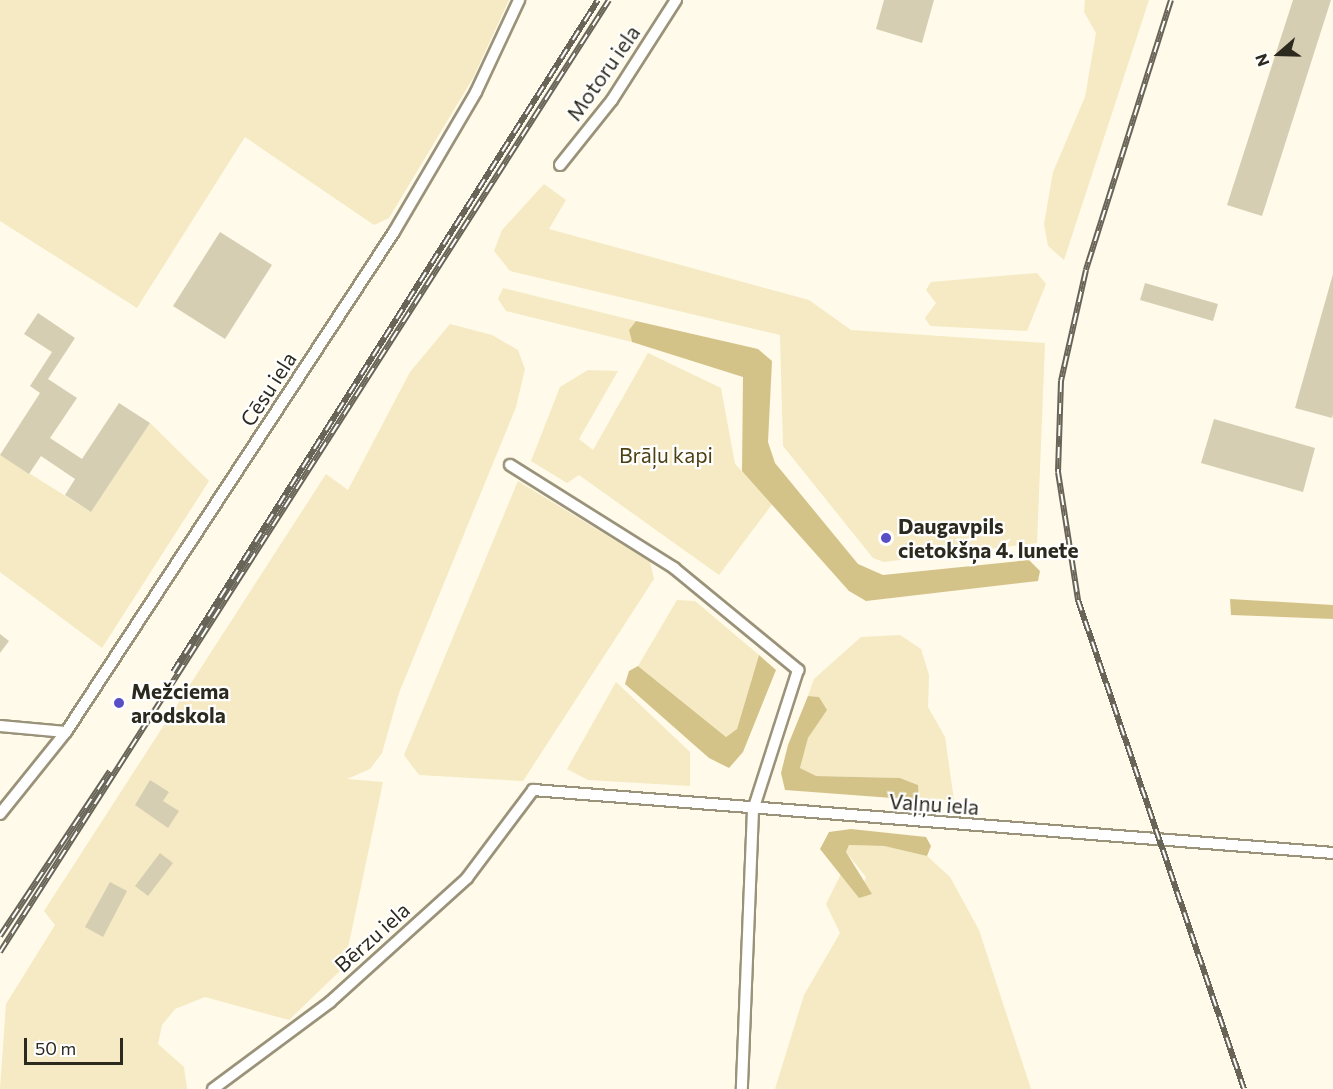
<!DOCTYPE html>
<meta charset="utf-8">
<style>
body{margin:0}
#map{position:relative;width:1333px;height:1089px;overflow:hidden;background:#fffae9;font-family:Commissioner,sans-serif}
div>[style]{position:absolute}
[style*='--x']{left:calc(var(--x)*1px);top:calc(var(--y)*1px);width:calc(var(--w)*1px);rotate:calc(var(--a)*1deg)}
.green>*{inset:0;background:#f5eac3}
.water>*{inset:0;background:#d4c389}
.building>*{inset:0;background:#d6ceb2}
.roads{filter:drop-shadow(2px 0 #9a9279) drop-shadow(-2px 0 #9a9279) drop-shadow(0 2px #9a9279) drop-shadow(0 -2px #9a9279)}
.minor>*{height:10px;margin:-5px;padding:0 5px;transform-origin:5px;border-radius:5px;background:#fff}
.rail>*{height:6px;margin-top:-3px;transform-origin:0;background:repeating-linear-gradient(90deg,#fff 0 11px,#686558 0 22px);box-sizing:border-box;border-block:2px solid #686558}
.dots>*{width:16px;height:16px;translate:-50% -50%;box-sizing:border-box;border:3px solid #fff;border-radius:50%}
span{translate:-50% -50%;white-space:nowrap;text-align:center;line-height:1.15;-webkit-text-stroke:4.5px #fff;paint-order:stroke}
.street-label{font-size:21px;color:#2c291e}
.park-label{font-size:21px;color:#4d4114}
.poi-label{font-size:21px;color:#2c291e;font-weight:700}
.left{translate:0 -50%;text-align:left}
.north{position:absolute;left:1249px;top:24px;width:60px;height:60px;-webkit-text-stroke:4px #fff;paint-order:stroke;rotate:250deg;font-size:16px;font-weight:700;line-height:24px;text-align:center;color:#2c291e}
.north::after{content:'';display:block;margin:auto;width:21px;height:27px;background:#2c291e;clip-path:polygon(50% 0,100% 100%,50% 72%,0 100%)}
.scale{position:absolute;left:24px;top:1038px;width:99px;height:27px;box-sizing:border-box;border:3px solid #2c291e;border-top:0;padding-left:8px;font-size:18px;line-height:21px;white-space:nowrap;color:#2c291e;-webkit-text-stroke:4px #fff;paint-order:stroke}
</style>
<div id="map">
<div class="green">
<div style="clip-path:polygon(0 0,509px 0,473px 78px,389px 218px,374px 225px,245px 137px,137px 308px,0 221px)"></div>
<div style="clip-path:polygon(1085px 0,1149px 0,1064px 260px,1048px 246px,1044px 224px,1053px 172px,1085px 97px,1096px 33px,1084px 12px)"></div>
<div style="clip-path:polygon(544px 184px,566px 200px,549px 229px,809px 300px,851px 330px,1045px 343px,1037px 543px,884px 562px,873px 558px,783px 446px,780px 335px,510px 271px,494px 251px,502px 230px)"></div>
<div style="clip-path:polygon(1037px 273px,1046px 284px,1027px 331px,930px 326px,925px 318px,936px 303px,926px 290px,931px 282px)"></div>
<div style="clip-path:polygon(503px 288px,636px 321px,629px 330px,632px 342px,506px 311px,498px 299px)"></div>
<div style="clip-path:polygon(450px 324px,492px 335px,518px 350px,525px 369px,516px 407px,399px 693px,382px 753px,370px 769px,347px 779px,383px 782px,344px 967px,289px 1020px,205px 997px,175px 1009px,162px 1025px,158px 1044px,184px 1067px,187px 1089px,0 1089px,6px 1004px,55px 925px,44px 911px,326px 474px,348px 490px,410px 372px)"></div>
<div style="clip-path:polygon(648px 353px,721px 388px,735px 464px,773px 503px,719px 575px,579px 475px,567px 483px,531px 461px,560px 387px,588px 370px,618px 371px,579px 439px,593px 450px)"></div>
<div style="clip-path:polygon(150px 423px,209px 481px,102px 648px,0 572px,0 455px,91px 512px)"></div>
<div style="clip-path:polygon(518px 481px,650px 562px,654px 579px,523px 781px,419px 775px,404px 755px)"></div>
<div style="clip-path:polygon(677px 600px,695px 601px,759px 655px,737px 729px,726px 737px,638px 666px)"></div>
<div style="clip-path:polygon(900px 635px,921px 649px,929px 675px,928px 707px,945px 737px,954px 800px,919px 800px,918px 785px,900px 778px,815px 776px,800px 768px,808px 738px,826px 710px,819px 697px,808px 696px,814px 679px,861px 637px)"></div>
<div style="clip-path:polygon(616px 682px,690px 752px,690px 786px,588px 780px,567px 769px)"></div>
<div style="clip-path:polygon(849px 845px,884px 846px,927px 856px,950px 877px,979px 930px,1031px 1089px,775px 1089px,804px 995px,840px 933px,826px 904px,841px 874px,859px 897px,866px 877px,846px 852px)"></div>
</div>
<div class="water">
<div style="clip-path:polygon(636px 321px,758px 349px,772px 361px,768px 442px,775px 463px,858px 564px,883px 575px,1029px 560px,1040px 571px,1038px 581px,866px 601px,849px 591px,742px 471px,743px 377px,632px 342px,629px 330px)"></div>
<div style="clip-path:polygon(1230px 599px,1333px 605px,1333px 619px,1231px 615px)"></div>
<div style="clip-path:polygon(759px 655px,776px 670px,743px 752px,729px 768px,709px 758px,625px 684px,629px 671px,638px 666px,726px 737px,737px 729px)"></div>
<div style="clip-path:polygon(808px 696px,819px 697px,827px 710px,808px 738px,800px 768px,816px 776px,900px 778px,918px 785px,919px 800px,785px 790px,781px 773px,788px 745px)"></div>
<div style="clip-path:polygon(851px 829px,926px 837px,931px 846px,927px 856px,884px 846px,849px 845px,846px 852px,872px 894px,859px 898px,820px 849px,829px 832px)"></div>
</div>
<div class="building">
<div style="clip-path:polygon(884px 0,934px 0,922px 43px,876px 29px)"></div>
<div style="clip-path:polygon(1293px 0,1331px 0,1262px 216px,1227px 205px)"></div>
<div style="clip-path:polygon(220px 232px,272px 265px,225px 339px,173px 306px)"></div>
<div style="clip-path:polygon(1333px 274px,1333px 414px,1332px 418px,1295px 408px)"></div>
<div style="clip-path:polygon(1145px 283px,1218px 304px,1213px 321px,1140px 300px)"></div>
<div style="clip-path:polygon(38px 313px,75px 338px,48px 379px,77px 398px,50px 438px,82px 459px,119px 403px,150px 423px,91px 512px,65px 495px,75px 479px,41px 456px,29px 474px,0 455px,40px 393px,30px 386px,52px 352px,24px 334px)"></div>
<div style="clip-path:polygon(1214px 419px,1315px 448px,1303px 492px,1201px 463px)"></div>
<div style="clip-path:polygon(0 634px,9px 641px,0 653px)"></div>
<div style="clip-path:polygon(150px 780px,169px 792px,163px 801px,179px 811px,168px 828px,135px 805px)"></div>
<div style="clip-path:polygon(160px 853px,173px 863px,148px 896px,135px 886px)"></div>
<div style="clip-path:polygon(110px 882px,127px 891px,103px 937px,85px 927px)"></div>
</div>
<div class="roads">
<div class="minor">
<div style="--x:560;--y:165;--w:83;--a:-51.3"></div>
<div style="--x:612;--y:100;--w:119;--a:-57.4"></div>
<div style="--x:510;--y:465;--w:194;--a:32.1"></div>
<div style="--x:674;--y:568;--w:161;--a:39.4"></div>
<div style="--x:798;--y:670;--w:147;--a:107.8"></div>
<div style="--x:753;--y:810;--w:279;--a:92.3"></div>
<div style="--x:0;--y:726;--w:66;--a:5.2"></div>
<div style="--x:0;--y:814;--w:105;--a:-51.2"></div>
<div style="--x:66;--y:732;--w:598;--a:-56.74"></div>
<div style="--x:394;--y:232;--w:162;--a:-59.6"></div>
<div style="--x:476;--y:92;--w:102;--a:-64.9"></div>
<div style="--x:213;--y:1089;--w:146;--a:-36.6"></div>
<div style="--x:330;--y:1002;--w:185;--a:-42.1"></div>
<div style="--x:467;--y:878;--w:110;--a:-53.1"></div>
<div style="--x:533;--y:790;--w:802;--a:4.5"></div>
</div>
</div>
<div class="rail">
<div style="--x:1171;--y:0;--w:283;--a:107.5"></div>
<div style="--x:1086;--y:270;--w:114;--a:102.7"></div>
<div style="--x:1061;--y:381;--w:91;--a:91.9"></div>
<div style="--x:1058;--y:472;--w:130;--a:81.1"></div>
<div style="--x:1078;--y:600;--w:516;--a:71.25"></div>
<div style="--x:173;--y:672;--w:795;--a:-57.69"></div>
<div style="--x:0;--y:936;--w:198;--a:-56.3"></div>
<div style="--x:0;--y:952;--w:1130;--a:-57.39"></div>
</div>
<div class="dots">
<div style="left:886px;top:538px;background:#584fc7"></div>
<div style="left:119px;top:703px;background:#584fc7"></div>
</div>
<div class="street-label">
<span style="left:603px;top:73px;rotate:-55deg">Motoru iela</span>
<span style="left:268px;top:389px;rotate:-57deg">Cēsu iela</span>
<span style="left:934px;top:804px;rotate:4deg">Vaļņu iela</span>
<span style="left:372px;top:937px;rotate:-42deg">Bērzu iela</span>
</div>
<div class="park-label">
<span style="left:666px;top:455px">Brāļu kapi</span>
</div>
<div class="poi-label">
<span class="left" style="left:898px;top:538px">Daugavpils<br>cietokšņa 4. lunete</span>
<span class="left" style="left:131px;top:703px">Mežciema<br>arodskola</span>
</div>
<div class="north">N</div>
<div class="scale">50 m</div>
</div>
